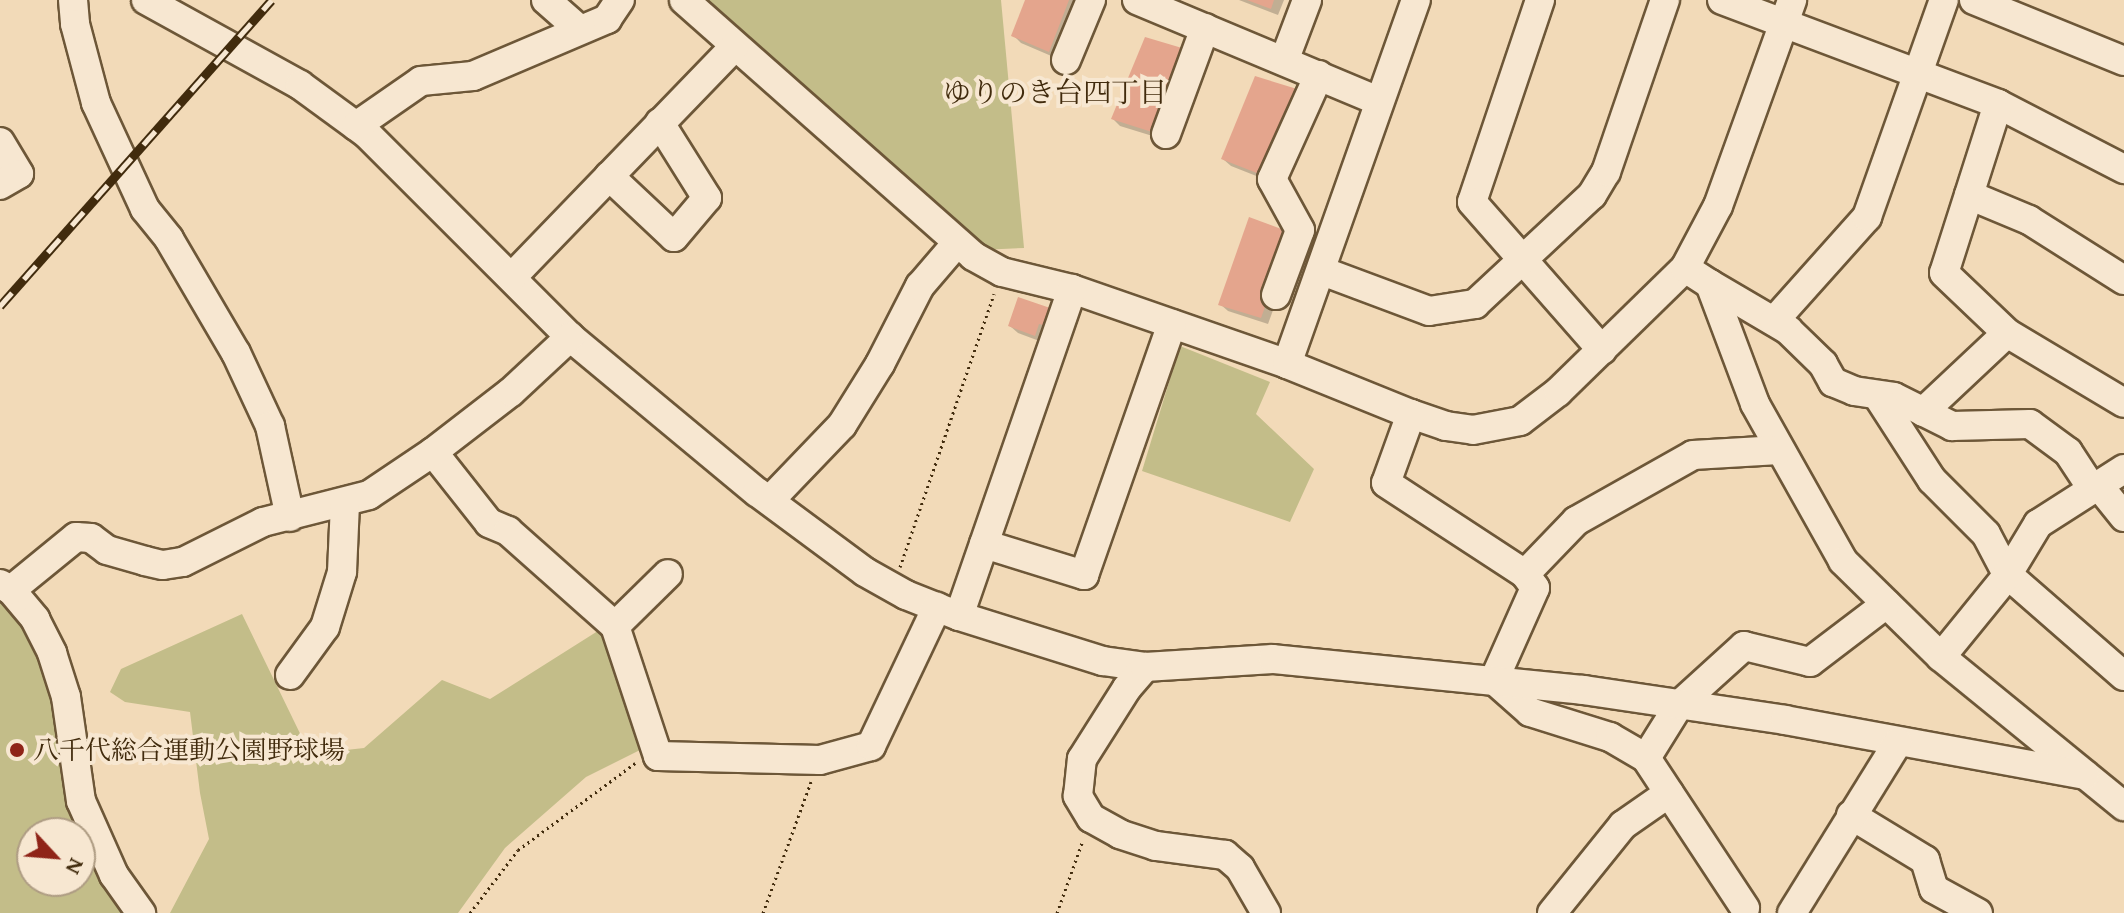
<!DOCTYPE html>
<meta charset="utf-8">
<style>
body{margin:0}
#map{position:relative;width:2124px;height:913px;overflow:hidden;background:#f2dab8;font-family:"Gentium Book Plus","Noto Serif JP",serif}
div>[style]{position:absolute}
[style*='--x']{left:calc(var(--x)*1px);top:calc(var(--y)*1px);width:calc(var(--w)*1px);rotate:calc(var(--a)*1deg)}
.green>*{inset:0;background:#c3bd89}
.shadow>*{inset:0;background:#0003}
.building>*{inset:0;background:#e4a58d}
.path>*{height:3px;margin-top:-1.5px;transform-origin:0;background:repeating-linear-gradient(90deg,#412b0d 0 2px,transparent 0 6px)}
.roads{filter:drop-shadow(2px 0 #6d5738) drop-shadow(-2px 0 #6d5738) drop-shadow(0 2px #6d5738) drop-shadow(0 -2px #6d5738)}
.minor>*{height:28px;margin:-14px;padding:0 14px;transform-origin:14px;border-radius:14px;background:#f7e7d1}
.rail>*{height:9px;margin-top:-4.5px;transform-origin:0;background:repeating-linear-gradient(90deg,#f7e7d1 0 18px,#412b0d 0 36px);box-sizing:border-box;border-block:2px solid #412b0d}
.dots>*{width:22px;height:22px;translate:-50% -50%;box-sizing:border-box;border:4px solid #f7e7d1;border-radius:50%}
span{translate:-50% -50%;white-space:nowrap;text-align:center;line-height:1.15;-webkit-text-stroke:8px #f7e7d1;paint-order:stroke}
.poi-label{font-size:26px;color:#412b0d}
.left{translate:0 -50%;text-align:left}
.neighbourhood-label{font-size:28px;color:#412b0d}
.north{position:absolute;left:16px;top:817px;width:80px;height:80px;box-sizing:border-box;background:#f7e7d1;border:2px solid #ae9c83;border-radius:50%;rotate:116deg;font-size:22px;font-weight:700;line-height:32px;text-align:center;color:#412b0d}
.north::after{content:'';display:block;margin:auto;width:28px;height:36px;background:#8f2418;clip-path:polygon(50% 0,100% 100%,50% 72%,0 100%)}
</style>
<div id="map">
<div class="green">
<div style="clip-path:polygon(698px 0,1001px 0,1024px 248px,980px 250px)"></div>
<div style="clip-path:polygon(1180px 346px,1270px 382px,1256px 414px,1314px 469px,1290px 522px,1142px 471px)"></div>
<div style="clip-path:polygon(evenodd,0 595px,29px 625px,128px 913px,0 913px,0 595px,32px 833px,80px 833px,80px 881px,32px 881px,32px 833px)"></div>
<div style="clip-path:polygon(242px 614px,310px 754px,364px 748px,442px 680px,490px 699px,601px 629px,644px 748px,586px 777px,505px 848px,458px 913px,170px 913px,209px 839px,200px 793px,190px 712px,125px 702px,110px 692px,121px 669px)"></div>
</div>
<div class="shadow">
<div style="clip-path:polygon(1027px 0,1078px 0,1056px 58px,1021px 43px,1014px 36px)"></div>
<div style="clip-path:polygon(1239px 0,1284px 0,1278px 15px)"></div>
<div style="clip-path:polygon(1181px 50px,1188px 57px,1159px 138px,1120px 126px,1113px 119px)"></div>
<div style="clip-path:polygon(1257px 79px,1296px 91px,1304px 99px,1269px 181px,1231px 166px,1223px 159px)"></div>
<div style="clip-path:polygon(1298px 242px,1268px 324px,1228px 311px,1220px 304px)"></div>
<div style="clip-path:polygon(1055px 312px,1042px 342px,1018px 333px,1010px 326px)"></div>
</div>
<div class="building">
<div style="clip-path:polygon(1025px 0,1069px 0,1049px 52px,1011px 36px)"></div>
<div style="clip-path:polygon(1247px 0,1274px 0,1271px 9px)"></div>
<div style="clip-path:polygon(1145px 37px,1182px 48px,1152px 132px,1111px 119px)"></div>
<div style="clip-path:polygon(1255px 76px,1297px 89px,1262px 175px,1221px 159px)"></div>
<div style="clip-path:polygon(1249px 217px,1292px 233px,1261px 318px,1218px 305px)"></div>
<div style="clip-path:polygon(1018px 297px,1056px 310px,1050px 327px,1039px 324px,1035px 336px,1008px 326px)"></div>
</div>
<div class="path">
<div style="--x:900;--y:567;--w:289;--a:-71"></div>
<div style="--x:470;--y:913;--w:79;--a:-52.7"></div>
<div style="--x:518;--y:850;--w:146;--a:-36.6"></div>
<div style="--x:763;--y:913;--w:140;--a:-69.9"></div>
<div style="--x:1057;--y:913;--w:77;--a:-70.4"></div>
</div>
<div class="roads">
<div class="minor">
<div style="--x:73;--y:0;--w:24;--a:85"></div>
<div style="--x:75;--y:24;--w:82;--a:75.1"></div>
<div style="--x:96;--y:103;--w:117;--a:65.2"></div>
<div style="--x:145;--y:209;--w:38;--a:51"></div>
<div style="--x:169;--y:239;--w:132;--a:59.6"></div>
<div style="--x:236;--y:353;--w:81;--a:65"></div>
<div style="--x:270;--y:426;--w:93;--a:77.6"></div>
<div style="--x:146;--y:0;--w:176;--a:28.9"></div>
<div style="--x:300;--y:85;--w:83;--a:36.2"></div>
<div style="--x:367;--y:134;--w:287;--a:45"></div>
<div style="--x:570;--y:337;--w:243;--a:39.7"></div>
<div style="--x:757;--y:492;--w:134;--a:36.5"></div>
<div style="--x:865;--y:572;--w:47;--a:29.3"></div>
<div style="--x:906;--y:595;--w:57;--a:21.6"></div>
<div style="--x:959;--y:616;--w:151;--a:17.4"></div>
<div style="--x:1103;--y:661;--w:42;--a:8.1"></div>
<div style="--x:546;--y:0;--w:45;--a:41.4"></div>
<div style="--x:684;--y:0;--w:386;--a:41.5"></div>
<div style="--x:973;--y:256;--w:33;--a:29"></div>
<div style="--x:1002;--y:272;--w:72;--a:13.7"></div>
<div style="--x:1072;--y:289;--w:228;--a:19.2"></div>
<div style="--x:1287;--y:364;--w:134;--a:22"></div>
<div style="--x:1411;--y:414;--w:37;--a:19"></div>
<div style="--x:1446;--y:426;--w:27;--a:8"></div>
<div style="--x:1473;--y:430;--w:48;--a:-10.8"></div>
<div style="--x:1520;--y:421;--w:48;--a:-37.3"></div>
<div style="--x:1558;--y:392;--w:177;--a:-44.3"></div>
<div style="--x:1685;--y:268;--w:70;--a:-62"></div>
<div style="--x:1718;--y:206;--w:219;--a:-70.2"></div>
<div style="--x:1137;--y:0;--w:262;--a:22.7"></div>
<div style="--x:1540;--y:0;--w:213;--a:108.6"></div>
<div style="--x:1472;--y:202;--w:197;--a:48.7"></div>
<div style="--x:1722;--y:0;--w:295;--a:20.6"></div>
<div style="--x:1998;--y:104;--w:142;--a:27.3"></div>
<div style="--x:1974;--y:0;--w:162;--a:22.1"></div>
<div style="--x:1066;--y:60;--w:65;--a:-67.4"></div>
<div style="--x:1284;--y:61;--w:65;--a:-69.3"></div>
<div style="--x:1998;--y:104;--w:177;--a:107.7"></div>
<div style="--x:1944;--y:273;--w:87;--a:43.6"></div>
<div style="--x:2007;--y:333;--w:136;--a:30.9"></div>
<div style="--x:356;--y:126;--w:79;--a:-34.7"></div>
<div style="--x:421;--y:81;--w:52;--a:-5.5"></div>
<div style="--x:473;--y:76;--w:146;--a:-23"></div>
<div style="--x:607;--y:19;--w:23;--a:-56"></div>
<div style="--x:1166;--y:134;--w:113;--a:-69.8"></div>
<div style="--x:0;--y:142;--w:37;--a:59"></div>
<div style="--x:19;--y:174;--w:22;--a:150"></div>
<div style="--x:609;--y:176;--w:89;--a:43.2"></div>
<div style="--x:674;--y:237;--w:51;--a:-49.8"></div>
<div style="--x:707;--y:198;--w:89;--a:-122.1"></div>
<div style="--x:1969;--y:195;--w:65;--a:22.6"></div>
<div style="--x:2029;--y:220;--w:112;--a:32.3"></div>
<div style="--x:1685;--y:268;--w:30;--a:33"></div>
<div style="--x:1710;--y:284;--w:128;--a:69.4"></div>
<div style="--x:1755;--y:404;--w:180;--a:60.7"></div>
<div style="--x:1843;--y:561;--w:137;--a:44.4"></div>
<div style="--x:1941;--y:657;--w:236;--a:39.2"></div>
<div style="--x:1322;--y:271;--w:114;--a:20.5"></div>
<div style="--x:1429;--y:311;--w:47;--a:-8.7"></div>
<div style="--x:1475;--y:304;--w:160;--a:-43"></div>
<div style="--x:1592;--y:195;--w:27;--a:-59"></div>
<div style="--x:1606;--y:172;--w:182;--a:-71.1"></div>
<div style="--x:512;--y:277;--w:320;--a:-46"></div>
<div style="--x:1710;--y:284;--w:91;--a:30.5"></div>
<div style="--x:1788;--y:330;--w:49;--a:44.2"></div>
<div style="--x:1823;--y:364;--w:21;--a:61"></div>
<div style="--x:1833;--y:382;--w:23;--a:23"></div>
<div style="--x:1854;--y:391;--w:40;--a:8.5"></div>
<div style="--x:1894;--y:397;--w:65;--a:26.6"></div>
<div style="--x:1952;--y:426;--w:78;--a:-1.5"></div>
<div style="--x:2030;--y:424;--w:47;--a:36.4"></div>
<div style="--x:2068;--y:452;--w:45;--a:56.7"></div>
<div style="--x:1276;--y:295;--w:69;--a:-69.7"></div>
<div style="--x:1300;--y:230;--w:58;--a:-118.8"></div>
<div style="--x:1272;--y:179;--w:114;--a:-65.7"></div>
<div style="--x:1774;--y:321;--w:140;--a:-48.2"></div>
<div style="--x:1867;--y:217;--w:230;--a:-70.5"></div>
<div style="--x:1287;--y:364;--w:386;--a:-70.5"></div>
<div style="--x:1877;--y:395;--w:101;--a:57.1"></div>
<div style="--x:1932;--y:480;--w:76;--a:45"></div>
<div style="--x:1986;--y:534;--w:45;--a:62.3"></div>
<div style="--x:2007;--y:574;--w:155;--a:41.1"></div>
<div style="--x:1923;--y:412;--w:115;--a:-43.2"></div>
<div style="--x:1411;--y:414;--w:73;--a:109.9"></div>
<div style="--x:1386;--y:483;--w:166;--a:33.2"></div>
<div style="--x:1525;--y:574;--w:17;--a:54"></div>
<div style="--x:1535;--y:588;--w:101;--a:114"></div>
<div style="--x:433;--y:452;--w:90;--a:51.7"></div>
<div style="--x:489;--y:523;--w:21;--a:23"></div>
<div style="--x:508;--y:531;--w:143;--a:41.6"></div>
<div style="--x:615;--y:626;--w:137;--a:71.7"></div>
<div style="--x:658;--y:756;--w:162;--a:1.4"></div>
<div style="--x:820;--y:760;--w:53;--a:-15.4"></div>
<div style="--x:871;--y:746;--w:154;--a:-64.6"></div>
<div style="--x:2099;--y:486;--w:40;--a:51"></div>
<div style="--x:770;--y:500;--w:104;--a:-46.2"></div>
<div style="--x:842;--y:425;--w:72;--a:-58.1"></div>
<div style="--x:880;--y:364;--w:88;--a:-62.9"></div>
<div style="--x:920;--y:286;--w:55;--a:-49.4"></div>
<div style="--x:984;--y:544;--w:105;--a:17.2"></div>
<div style="--x:1084;--y:575;--w:266;--a:-70.7"></div>
<div style="--x:1525;--y:574;--w:74;--a:-46.1"></div>
<div style="--x:1576;--y:521;--w:134;--a:-29.4"></div>
<div style="--x:1693;--y:455;--w:86;--a:-3.3"></div>
<div style="--x:0;--y:584;--w:13;--a:29"></div>
<div style="--x:11;--y:590;--w:38;--a:50"></div>
<div style="--x:35;--y:619;--w:38;--a:63"></div>
<div style="--x:52;--y:653;--w:46;--a:72.3"></div>
<div style="--x:66;--y:697;--w:105;--a:81.8"></div>
<div style="--x:81;--y:801;--w:81;--a:66"></div>
<div style="--x:114;--y:875;--w:47;--a:54.6"></div>
<div style="--x:11;--y:590;--w:84;--a:-39.2"></div>
<div style="--x:76;--y:537;--w:15;--a:4"></div>
<div style="--x:91;--y:538;--w:20;--a:37"></div>
<div style="--x:107;--y:550;--w:40;--a:16"></div>
<div style="--x:145;--y:561;--w:18;--a:13"></div>
<div style="--x:163;--y:565;--w:20;--a:-9"></div>
<div style="--x:183;--y:562;--w:89;--a:-26.6"></div>
<div style="--x:263;--y:522;--w:109;--a:-14.3"></div>
<div style="--x:369;--y:495;--w:77;--a:-33.9"></div>
<div style="--x:433;--y:452;--w:98;--a:-37.6"></div>
<div style="--x:511;--y:392;--w:81;--a:-43"></div>
<div style="--x:959;--y:616;--w:346;--a:-70.9"></div>
<div style="--x:615;--y:626;--w:74;--a:-44.5"></div>
<div style="--x:1941;--y:657;--w:103;--a:-50.9"></div>
<div style="--x:2006;--y:577;--w:62;--a:-58.9"></div>
<div style="--x:2038;--y:524;--w:102;--a:-32.6"></div>
<div style="--x:290;--y:675;--w:59;--a:-53.9"></div>
<div style="--x:325;--y:627;--w:58;--a:-72.8"></div>
<div style="--x:342;--y:572;--w:70;--a:-87.5"></div>
<div style="--x:1494;--y:680;--w:48;--a:41.6"></div>
<div style="--x:1530;--y:712;--w:84;--a:17.4"></div>
<div style="--x:1610;--y:737;--w:42;--a:30.3"></div>
<div style="--x:1646;--y:758;--w:180;--a:56.6"></div>
<div style="--x:1646;--y:758;--w:62;--a:-58.1"></div>
<div style="--x:1679;--y:705;--w:88;--a:-42.2"></div>
<div style="--x:1744;--y:646;--w:68;--a:13.6"></div>
<div style="--x:1810;--y:662;--w:96;--a:-37.3"></div>
<div style="--x:1851;--y:815;--w:87;--a:31.3"></div>
<div style="--x:1925;--y:860;--w:30;--a:73"></div>
<div style="--x:1934;--y:889;--w:50;--a:28.6"></div>
<div style="--x:1266;--y:913;--w:52;--a:-120"></div>
<div style="--x:1240;--y:868;--w:20;--a:-139"></div>
<div style="--x:1225;--y:855;--w:70;--a:-172.6"></div>
<div style="--x:1156;--y:846;--w:38;--a:-162"></div>
<div style="--x:1120;--y:834;--w:33;--a:-151"></div>
<div style="--x:1091;--y:818;--w:26;--a:-121"></div>
<div style="--x:1078;--y:796;--w:37;--a:-84"></div>
<div style="--x:1082;--y:759;--w:84;--a:-57.6"></div>
<div style="--x:1127;--y:688;--w:28;--a:-49"></div>
<div style="--x:1145;--y:667;--w:128;--a:-3.6"></div>
<div style="--x:1273;--y:659;--w:312;--a:5.7"></div>
<div style="--x:1583;--y:690;--w:204;--a:8.4"></div>
<div style="--x:1785;--y:720;--w:305;--a:10.4"></div>
<div style="--x:1552;--y:913;--w:113;--a:-51.1"></div>
<div style="--x:1623;--y:825;--w:56;--a:-34.8"></div>
<div style="--x:1792;--y:913;--w:201;--a:-58.2"></div>
</div>
</div>
<div class="rail">
<div style="--x:0;--y:306;--w:409;--a:-48.4"></div>
</div>
<div class="dots">
<div style="left:17px;top:750px;background:#8f2418"></div>
</div>
<div class="poi-label">
<span class="left" style="left:33px;top:750px">八千代総合運動公園野球場</span>
</div>
<div class="neighbourhood-label">
<span style="left:1055px;top:92px">ゆりのき台四丁目</span>
</div>
<div class="north">N</div>
</div>
